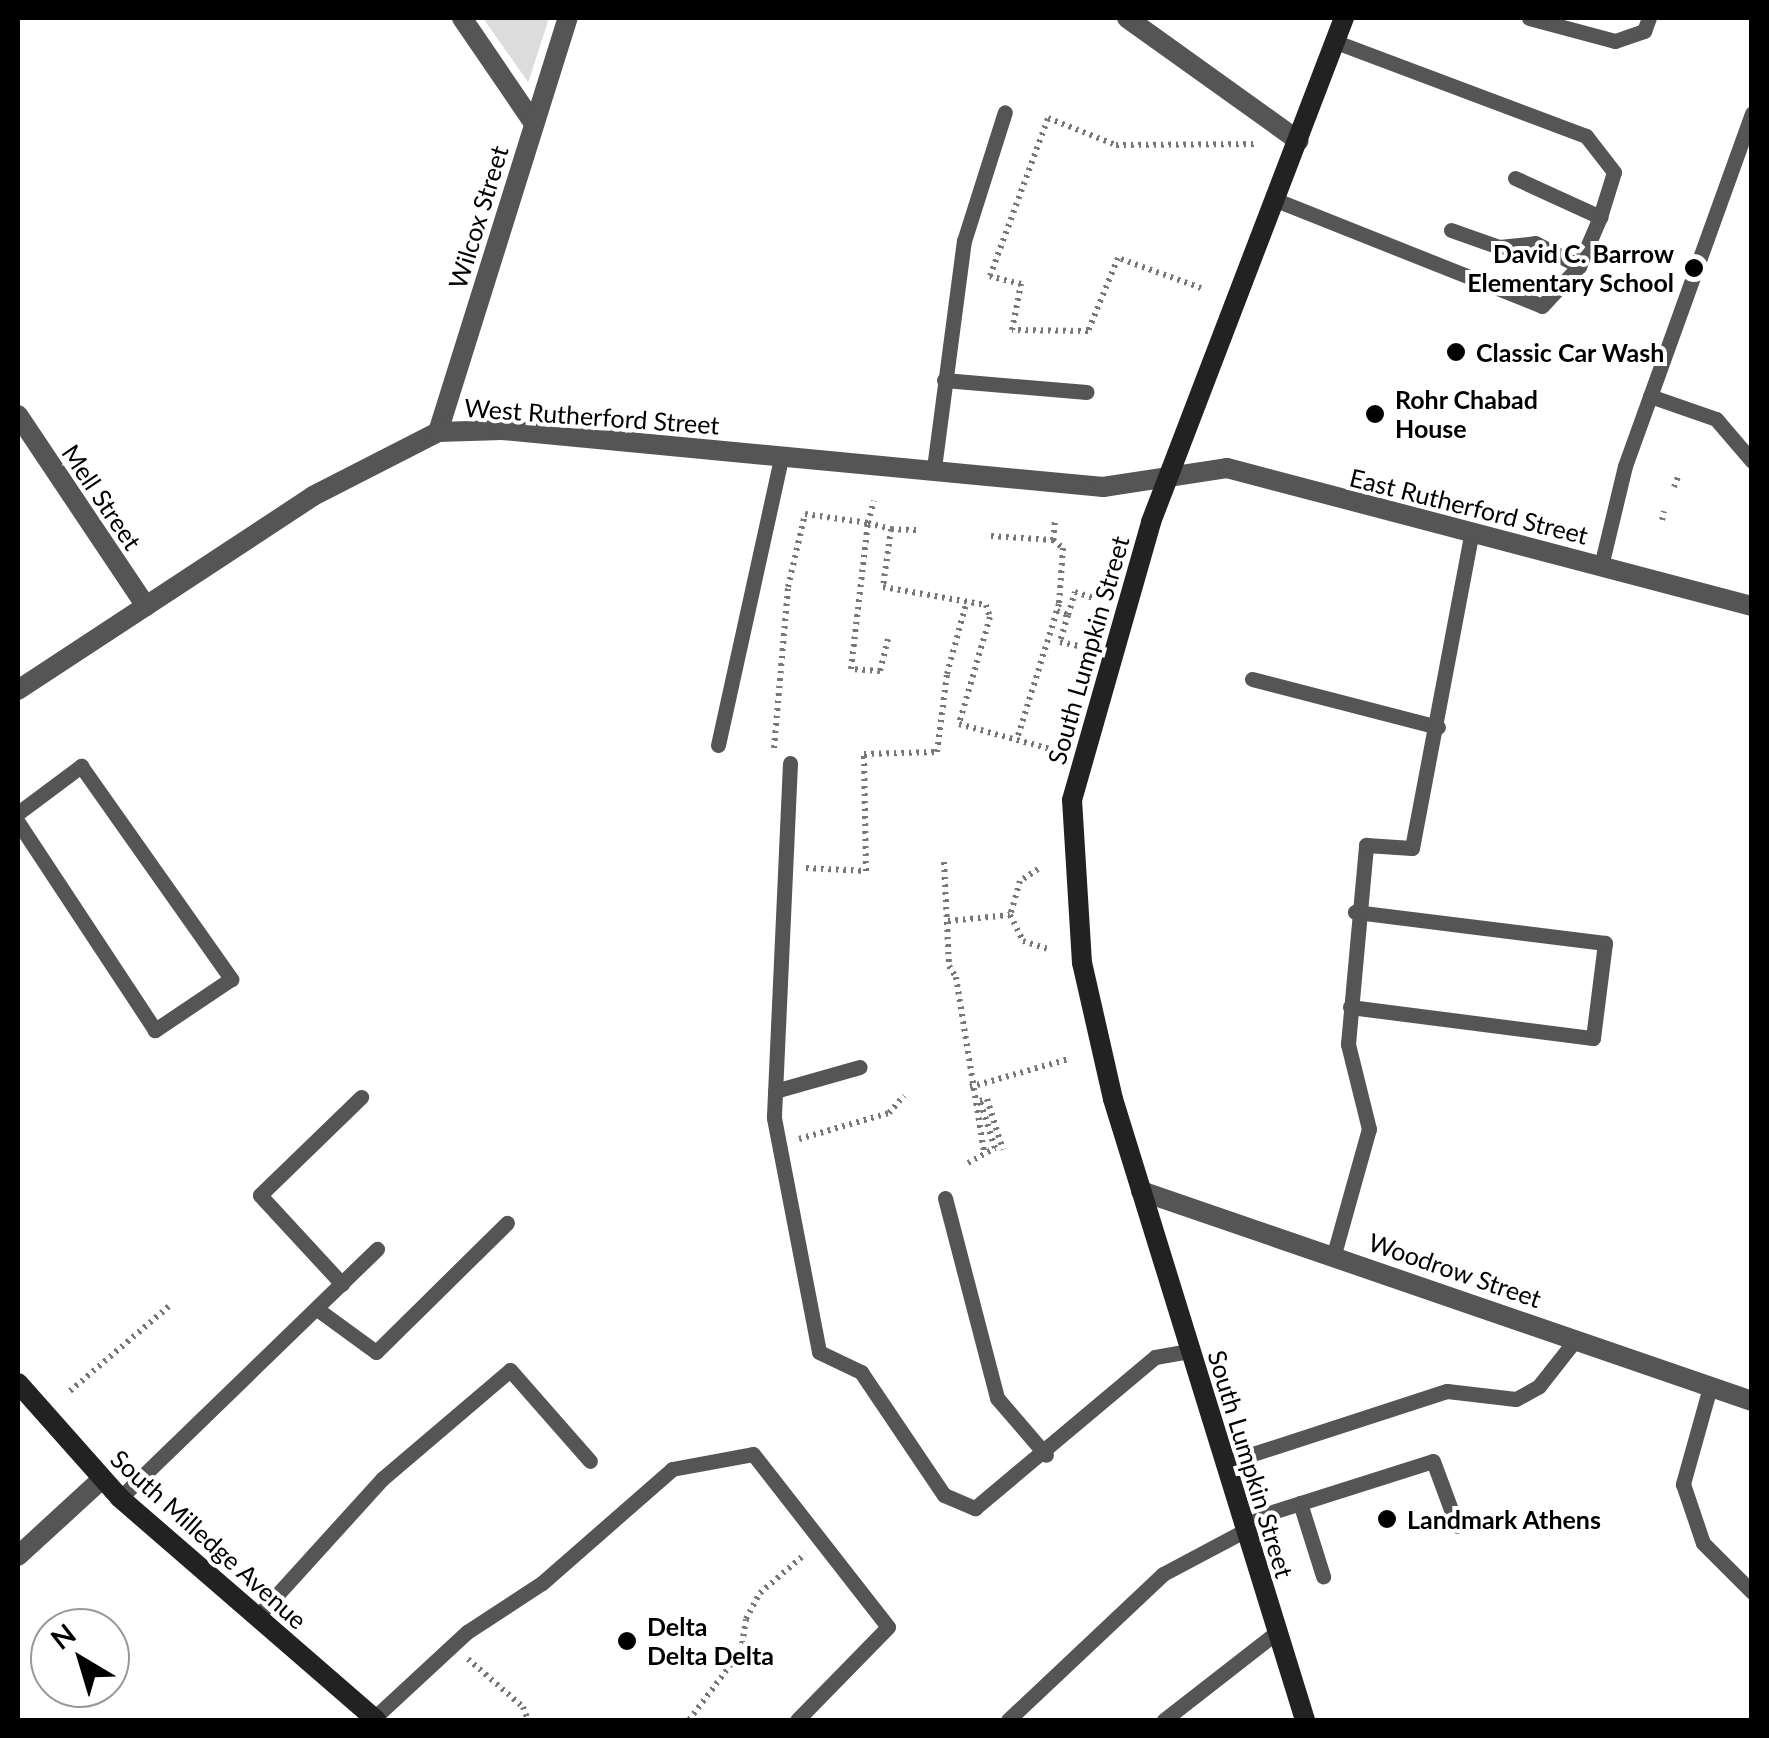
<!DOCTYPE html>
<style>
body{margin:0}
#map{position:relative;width:1769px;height:1738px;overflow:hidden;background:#fff;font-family:Lato,sans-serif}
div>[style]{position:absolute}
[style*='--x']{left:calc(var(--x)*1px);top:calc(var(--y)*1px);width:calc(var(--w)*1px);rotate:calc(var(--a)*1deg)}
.green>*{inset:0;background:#dcdcdc}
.path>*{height:6px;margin-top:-3px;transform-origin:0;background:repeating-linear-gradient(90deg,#777 0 2.5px,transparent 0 7.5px)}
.service>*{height:15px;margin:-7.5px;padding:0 7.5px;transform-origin:7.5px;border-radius:7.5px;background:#555}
.minor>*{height:20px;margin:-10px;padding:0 10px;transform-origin:10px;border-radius:10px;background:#555}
.secondary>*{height:20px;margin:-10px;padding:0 10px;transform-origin:10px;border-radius:10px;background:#222}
.dots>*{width:28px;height:28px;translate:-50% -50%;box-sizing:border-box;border:5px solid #fff;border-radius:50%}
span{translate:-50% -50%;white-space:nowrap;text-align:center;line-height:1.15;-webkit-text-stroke:8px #fff;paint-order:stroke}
.street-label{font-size:25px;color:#000}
.poi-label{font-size:25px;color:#000;font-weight:700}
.right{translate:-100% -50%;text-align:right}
.left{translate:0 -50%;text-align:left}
.frame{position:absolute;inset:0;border:20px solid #000;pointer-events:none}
.north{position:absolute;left:30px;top:1608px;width:100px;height:100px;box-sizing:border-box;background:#fff;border:2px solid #999;border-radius:50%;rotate:322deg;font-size:28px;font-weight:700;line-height:40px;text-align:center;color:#000}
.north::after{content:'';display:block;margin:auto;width:35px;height:45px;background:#000;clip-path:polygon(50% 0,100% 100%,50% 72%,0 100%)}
</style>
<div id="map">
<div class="green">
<div style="clip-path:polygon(483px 18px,549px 18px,528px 83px,528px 82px)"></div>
</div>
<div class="path">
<div style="--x:1201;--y:288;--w:88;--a:-160.1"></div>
<div style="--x:1118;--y:258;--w:79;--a:112.3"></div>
<div style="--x:1088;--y:331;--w:76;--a:-179.2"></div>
<div style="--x:1012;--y:330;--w:47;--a:-78.9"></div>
<div style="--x:1021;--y:284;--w:32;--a:-166"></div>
<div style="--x:990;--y:276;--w:168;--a:-69.8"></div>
<div style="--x:1048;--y:118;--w:73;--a:21.7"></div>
<div style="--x:1116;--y:145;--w:140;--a:-0.4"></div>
<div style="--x:1674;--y:487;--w:11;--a:-68"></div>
<div style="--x:1662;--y:520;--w:9;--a:-77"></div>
<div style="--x:916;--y:530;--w:25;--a:-178"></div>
<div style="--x:891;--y:529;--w:59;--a:97.9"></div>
<div style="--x:883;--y:587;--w:105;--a:9.9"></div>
<div style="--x:986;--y:605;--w:13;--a:72"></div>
<div style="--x:990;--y:617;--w:111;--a:106.2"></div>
<div style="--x:959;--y:724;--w:94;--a:15.4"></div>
<div style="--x:991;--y:536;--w:62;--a:3.7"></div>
<div style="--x:1053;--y:540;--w:13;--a:39"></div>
<div style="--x:1063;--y:548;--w:56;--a:94.1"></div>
<div style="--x:1059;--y:604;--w:138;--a:107.3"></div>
<div style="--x:1053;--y:540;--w:20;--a:-84"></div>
<div style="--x:1057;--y:611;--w:12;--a:20"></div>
<div style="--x:1068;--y:615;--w:28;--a:107"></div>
<div style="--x:1060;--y:642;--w:19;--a:12"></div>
<div style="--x:1068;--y:615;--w:24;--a:-73"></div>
<div style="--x:1075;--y:592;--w:19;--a:18"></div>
<div style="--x:888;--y:639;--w:33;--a:104"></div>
<div style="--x:880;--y:671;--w:29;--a:-176"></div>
<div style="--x:851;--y:669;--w:147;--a:-83.4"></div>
<div style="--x:868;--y:523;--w:24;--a:15"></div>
<div style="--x:774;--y:748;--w:162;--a:-85"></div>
<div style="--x:788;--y:587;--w:75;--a:-76.9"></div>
<div style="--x:805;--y:514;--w:64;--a:8.1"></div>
<div style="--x:868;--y:523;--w:23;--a:-75"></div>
<div style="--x:944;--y:862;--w:104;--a:87.2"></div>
<div style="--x:949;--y:966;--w:13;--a:58"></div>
<div style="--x:956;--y:977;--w:177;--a:80.9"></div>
<div style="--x:806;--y:868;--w:60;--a:2.9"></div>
<div style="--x:866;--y:871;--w:117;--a:-91"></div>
<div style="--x:864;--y:754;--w:73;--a:-1.6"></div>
<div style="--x:937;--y:752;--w:79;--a:-82.7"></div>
<div style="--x:947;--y:674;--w:73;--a:-74.8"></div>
<div style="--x:1038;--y:869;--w:22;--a:146"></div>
<div style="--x:1020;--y:881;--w:35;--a:106"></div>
<div style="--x:1010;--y:915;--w:29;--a:63"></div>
<div style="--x:1023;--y:941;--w:25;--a:18"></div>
<div style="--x:948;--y:921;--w:62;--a:-5.5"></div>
<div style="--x:970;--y:1087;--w:102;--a:-15.9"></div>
<div style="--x:799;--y:1139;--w:94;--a:-16.1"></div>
<div style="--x:889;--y:1113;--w:23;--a:-49"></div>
<div style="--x:968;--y:1163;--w:31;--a:-29"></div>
<div style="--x:995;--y:1148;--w:49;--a:-107.7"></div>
<div style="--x:980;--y:1101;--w:7;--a:-16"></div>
<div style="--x:987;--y:1099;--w:53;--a:72.6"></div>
<div style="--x:70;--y:1391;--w:130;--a:-40.6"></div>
<div style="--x:468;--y:1659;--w:73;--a:41.1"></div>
<div style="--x:523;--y:1707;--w:14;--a:69"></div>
<div style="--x:689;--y:1720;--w:86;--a:-53"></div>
<div style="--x:741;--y:1651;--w:32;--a:-81"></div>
<div style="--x:746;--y:1619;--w:30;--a:-62"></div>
<div style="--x:760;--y:1593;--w:60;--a:-40.9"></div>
</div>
<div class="service">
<div style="--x:1529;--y:18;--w:89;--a:15"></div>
<div style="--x:1615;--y:41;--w:31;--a:-19"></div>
<div style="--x:1644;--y:31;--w:14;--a:-69"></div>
<div style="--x:1515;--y:178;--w:94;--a:24.6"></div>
<div style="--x:1276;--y:200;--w:286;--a:21.7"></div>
<div style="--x:1542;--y:306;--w:54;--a:-47.2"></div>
<div style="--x:1579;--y:266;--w:53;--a:-66.8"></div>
<div style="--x:1600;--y:217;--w:47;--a:-72.7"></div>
<div style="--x:1614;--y:172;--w:46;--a:-127.9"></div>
<div style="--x:1586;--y:136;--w:270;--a:-159.4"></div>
<div style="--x:1451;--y:230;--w:51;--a:19.5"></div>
<div style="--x:1499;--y:247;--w:36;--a:-6"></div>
<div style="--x:1535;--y:243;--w:50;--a:27.6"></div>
<div style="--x:944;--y:380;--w:143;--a:4.8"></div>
<div style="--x:1650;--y:396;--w:70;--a:19.2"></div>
<div style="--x:1716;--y:419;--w:55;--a:49.4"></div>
<div style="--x:934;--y:468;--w:229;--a:-82.5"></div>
<div style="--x:964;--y:241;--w:135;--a:-72.4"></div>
<div style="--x:1601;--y:566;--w:103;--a:-76.5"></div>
<div style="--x:1625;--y:466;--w:375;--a:-70.2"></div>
<div style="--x:1252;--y:679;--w:192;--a:14.5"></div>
<div style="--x:718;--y:745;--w:297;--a:-77.6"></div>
<div style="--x:790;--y:763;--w:355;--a:92.6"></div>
<div style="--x:774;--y:1118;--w:238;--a:79.1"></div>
<div style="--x:819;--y:1352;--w:47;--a:25.5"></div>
<div style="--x:861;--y:1372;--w:148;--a:56"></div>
<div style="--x:944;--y:1495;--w:34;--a:23"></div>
<div style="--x:975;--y:1508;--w:235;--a:-40"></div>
<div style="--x:1155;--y:1357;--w:36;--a:-10"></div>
<div style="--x:18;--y:813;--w:79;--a:-36.7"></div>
<div style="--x:81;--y:766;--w:261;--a:54.8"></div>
<div style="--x:231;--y:979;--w:92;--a:146.1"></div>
<div style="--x:155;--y:1030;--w:249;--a:-123.4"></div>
<div style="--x:1350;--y:1007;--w:245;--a:7.3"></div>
<div style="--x:1593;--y:1038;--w:96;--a:-82.8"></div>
<div style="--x:1605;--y:943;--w:252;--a:-172.9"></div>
<div style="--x:775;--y:1091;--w:88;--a:-15.8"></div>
<div style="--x:945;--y:1198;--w:207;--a:75.4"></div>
<div style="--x:997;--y:1398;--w:75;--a:49.3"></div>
<div style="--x:1334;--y:1254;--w:130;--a:-74.4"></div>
<div style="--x:1369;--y:1129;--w:88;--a:-103.9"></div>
<div style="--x:1348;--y:1044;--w:200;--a:-84.8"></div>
<div style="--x:1366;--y:845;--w:46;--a:3.7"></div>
<div style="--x:1412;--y:848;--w:317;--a:-79.3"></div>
<div style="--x:342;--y:1284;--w:121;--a:-132.7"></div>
<div style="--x:260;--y:1195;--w:141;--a:-44.1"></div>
<div style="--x:317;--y:1309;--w:73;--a:36.1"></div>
<div style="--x:376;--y:1352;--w:184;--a:-44.6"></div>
<div style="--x:1710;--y:1387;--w:101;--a:105.6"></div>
<div style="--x:1683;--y:1484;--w:62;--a:71.3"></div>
<div style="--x:1703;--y:1543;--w:69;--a:45"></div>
<div style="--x:1225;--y:1463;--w:233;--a:-18"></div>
<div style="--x:1447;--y:1391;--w:69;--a:6.6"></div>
<div style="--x:1516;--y:1399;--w:26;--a:-29"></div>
<div style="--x:1539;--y:1386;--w:60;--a:-51.8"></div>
<div style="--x:120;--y:1498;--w:358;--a:-44.1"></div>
<div style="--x:1300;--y:1503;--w:77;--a:72.5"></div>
<div style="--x:1241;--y:1522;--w:201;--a:-17.6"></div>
<div style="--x:1433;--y:1461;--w:69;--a:69.7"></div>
<div style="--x:256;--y:1618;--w:188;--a:-47.8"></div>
<div style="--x:382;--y:1479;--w:168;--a:-40.4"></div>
<div style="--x:510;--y:1370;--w:121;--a:48.7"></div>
<div style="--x:374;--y:1718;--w:127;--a:-42.8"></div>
<div style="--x:467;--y:1632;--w:90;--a:-33.2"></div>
<div style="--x:542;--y:1583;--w:173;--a:-41.2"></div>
<div style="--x:672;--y:1469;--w:82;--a:-10.5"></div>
<div style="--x:753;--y:1454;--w:219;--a:52"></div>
<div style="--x:888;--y:1627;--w:130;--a:134.4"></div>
<div style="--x:1008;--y:1720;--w:213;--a:-43.3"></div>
<div style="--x:1163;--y:1574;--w:92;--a:-28"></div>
<div style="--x:1164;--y:1720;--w:143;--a:-37.9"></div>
</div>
<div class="minor">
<div style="--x:462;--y:18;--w:126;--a:55.7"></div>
<div style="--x:1127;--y:18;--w:211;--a:35.6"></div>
<div style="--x:18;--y:415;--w:230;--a:56.2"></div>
<div style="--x:438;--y:432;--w:434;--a:-72.6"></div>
<div style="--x:18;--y:690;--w:353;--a:-33.3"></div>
<div style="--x:313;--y:496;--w:140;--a:-27.1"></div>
<div style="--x:438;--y:432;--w:64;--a:-1.8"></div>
<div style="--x:502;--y:430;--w:604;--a:5.42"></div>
<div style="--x:1103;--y:487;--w:125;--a:-8.7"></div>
<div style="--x:1227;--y:468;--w:543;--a:14.73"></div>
<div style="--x:1141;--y:1191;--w:646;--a:18.97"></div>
<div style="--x:18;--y:1556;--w:114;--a:-42.5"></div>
</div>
<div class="secondary">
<div style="--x:18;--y:1383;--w:154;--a:48.4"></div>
<div style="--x:120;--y:1498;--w:339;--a:40.9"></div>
<div style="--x:1305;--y:1720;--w:650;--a:-107.18"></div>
<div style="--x:1113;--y:1099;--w:139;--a:-102.8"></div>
<div style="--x:1082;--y:963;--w:163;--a:-93.5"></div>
<div style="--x:1072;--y:800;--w:289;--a:-74.1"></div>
<div style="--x:1151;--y:522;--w:540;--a:-69.05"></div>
</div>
<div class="dots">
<div style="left:1694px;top:268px;background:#000"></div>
<div style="left:1456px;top:352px;background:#000"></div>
<div style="left:1375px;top:414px;background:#000"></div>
<div style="left:1387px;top:1519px;background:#000"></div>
<div style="left:627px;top:1641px;background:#000"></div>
</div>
<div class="street-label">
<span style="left:478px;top:217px;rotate:-73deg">Wilcox Street</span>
<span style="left:592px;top:416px;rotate:4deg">West Rutherford Street</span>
<span style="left:102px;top:497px;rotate:56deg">Mell Street</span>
<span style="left:1469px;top:506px;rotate:14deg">East Rutherford Street</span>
<span style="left:1088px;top:650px;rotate:-74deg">South Lumpkin Street</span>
<span style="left:1455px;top:1270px;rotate:19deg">Woodrow Street</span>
<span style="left:1251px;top:1464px;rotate:73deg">South Lumpkin Street</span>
<span style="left:209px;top:1539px;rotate:42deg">South Milledge Avenue</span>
</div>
<div class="poi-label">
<span class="right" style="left:1674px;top:268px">David C. Barrow<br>Elementary School</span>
<span class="left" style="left:1476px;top:352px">Classic Car Wash</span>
<span class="left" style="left:1395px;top:414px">Rohr Chabad<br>House</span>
<span class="left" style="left:1407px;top:1519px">Landmark Athens</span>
<span class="left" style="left:647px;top:1641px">Delta<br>Delta Delta</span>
</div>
<div class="frame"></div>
<div class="north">N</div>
</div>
